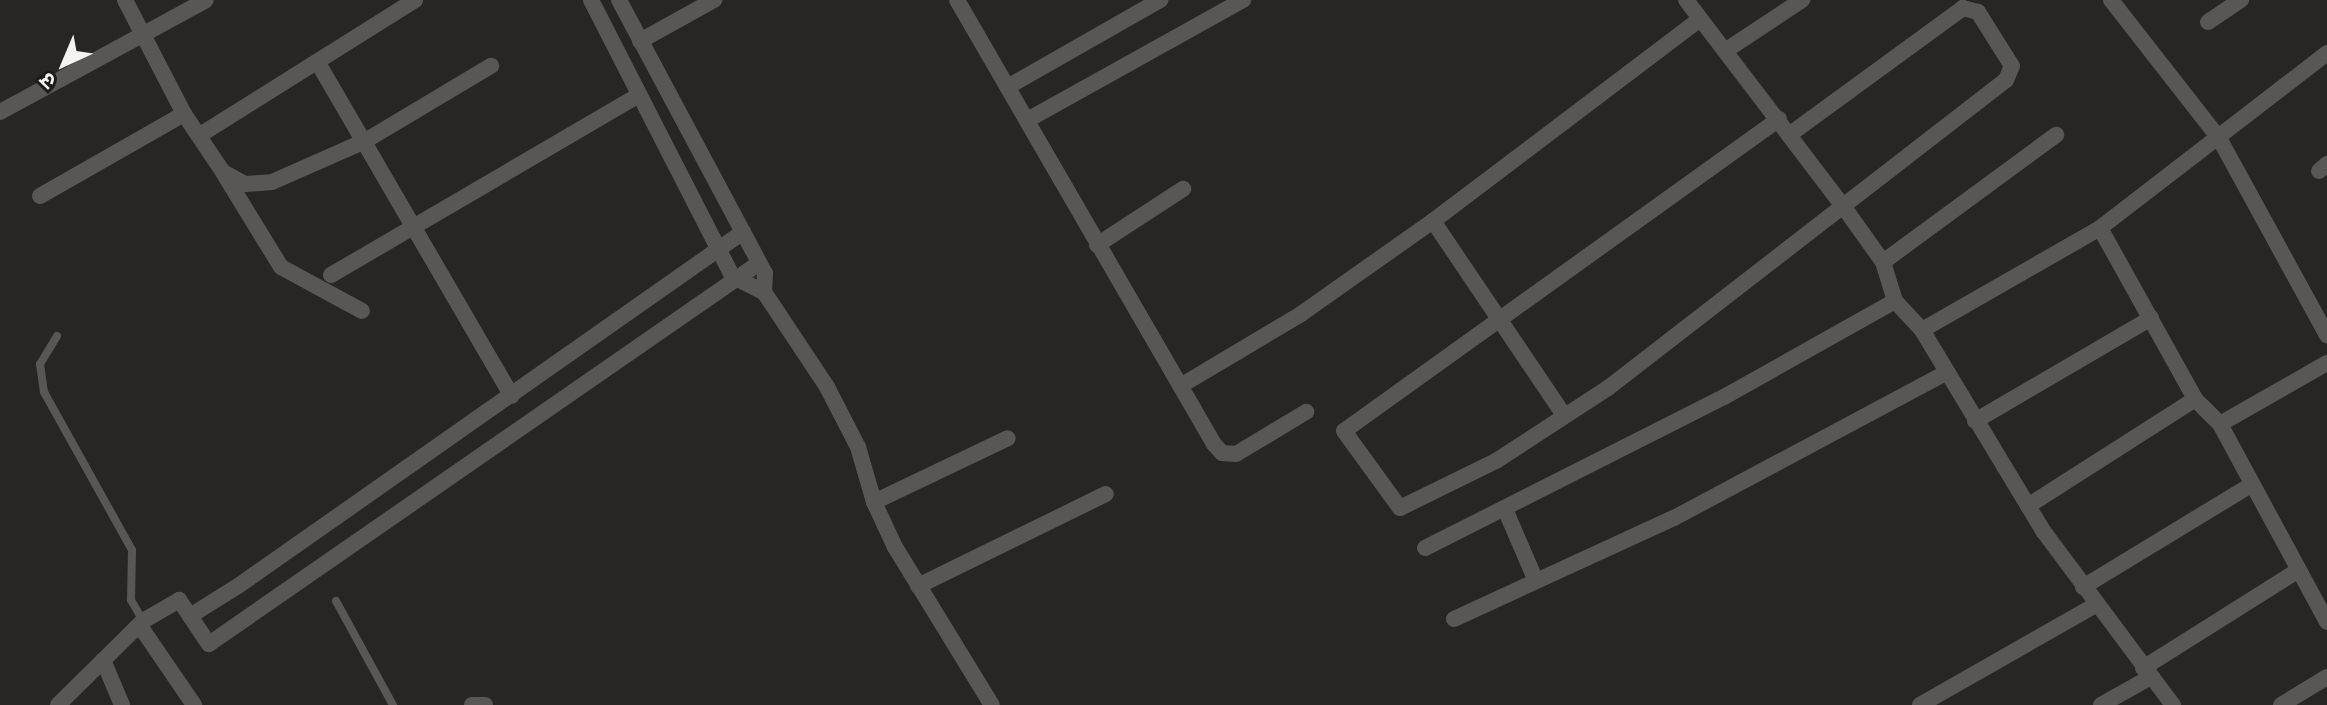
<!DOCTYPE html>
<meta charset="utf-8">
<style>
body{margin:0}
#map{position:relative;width:2327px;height:705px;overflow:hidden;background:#272624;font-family:"Public Sans","Noto Sans Devanagari",sans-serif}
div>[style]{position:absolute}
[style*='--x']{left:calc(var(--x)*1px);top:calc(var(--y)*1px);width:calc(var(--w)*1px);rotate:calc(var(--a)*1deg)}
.lane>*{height:8px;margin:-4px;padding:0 4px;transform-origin:4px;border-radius:4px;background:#585755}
.street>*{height:16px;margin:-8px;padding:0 8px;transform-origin:8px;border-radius:8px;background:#585755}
span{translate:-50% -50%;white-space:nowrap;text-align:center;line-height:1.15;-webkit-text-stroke:6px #1d1c1a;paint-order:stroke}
.north{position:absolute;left:24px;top:24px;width:80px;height:80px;-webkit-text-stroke:6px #1d1c1a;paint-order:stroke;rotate:224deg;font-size:22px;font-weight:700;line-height:32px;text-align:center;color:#f4f3f1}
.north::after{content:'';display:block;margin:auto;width:28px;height:36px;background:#f4f3f1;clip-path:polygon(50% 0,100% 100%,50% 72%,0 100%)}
</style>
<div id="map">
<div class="lane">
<div style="--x:57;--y:336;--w:33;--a:121"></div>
<div style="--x:40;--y:364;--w:28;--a:82"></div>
<div style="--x:44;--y:392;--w:181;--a:60.9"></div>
<div style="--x:132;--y:550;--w:50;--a:91.1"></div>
<div style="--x:131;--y:600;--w:24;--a:60"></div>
<div style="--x:336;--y:601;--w:119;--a:61.3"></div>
</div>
<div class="street">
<div style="--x:125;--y:0;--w:128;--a:62.6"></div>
<div style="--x:184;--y:114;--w:70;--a:56.1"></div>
<div style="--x:223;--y:172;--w:25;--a:29"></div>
<div style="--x:245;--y:184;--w:27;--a:-4"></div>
<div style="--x:272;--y:182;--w:102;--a:-23.8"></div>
<div style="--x:365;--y:141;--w:147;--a:-30.8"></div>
<div style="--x:591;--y:0;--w:310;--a:62.9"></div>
<div style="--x:732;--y:276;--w:36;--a:27"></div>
<div style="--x:764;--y:292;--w:114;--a:56.4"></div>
<div style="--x:827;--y:387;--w:68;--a:62.7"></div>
<div style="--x:858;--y:447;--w:57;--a:73.8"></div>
<div style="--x:874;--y:502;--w:50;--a:65"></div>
<div style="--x:895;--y:547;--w:185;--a:58.5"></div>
<div style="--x:619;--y:0;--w:310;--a:61.9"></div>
<div style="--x:765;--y:273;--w:19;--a:93"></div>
<div style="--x:957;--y:0;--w:513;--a:59.94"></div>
<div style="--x:1214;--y:444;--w:12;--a:48"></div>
<div style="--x:1222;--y:453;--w:14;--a:4"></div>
<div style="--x:1236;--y:454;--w:82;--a:-31"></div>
<div style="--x:1686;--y:0;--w:259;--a:52.7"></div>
<div style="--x:1843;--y:206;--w:69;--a:54.5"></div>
<div style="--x:1883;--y:262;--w:41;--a:72.9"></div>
<div style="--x:1895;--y:301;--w:40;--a:47"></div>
<div style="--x:1922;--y:330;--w:205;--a:-29.8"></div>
<div style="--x:2100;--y:228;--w:287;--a:-37.6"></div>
<div style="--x:2111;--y:0;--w:175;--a:52"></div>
<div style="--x:2219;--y:138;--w:225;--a:61.3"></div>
<div style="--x:2208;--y:22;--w:40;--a:-34"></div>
<div style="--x:640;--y:41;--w:85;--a:-29"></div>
<div style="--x:1728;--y:49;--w:89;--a:-33.5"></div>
<div style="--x:318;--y:63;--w:385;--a:59.8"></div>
<div style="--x:1011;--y:85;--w:172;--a:-29.7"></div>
<div style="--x:0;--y:112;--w:234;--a:-28.5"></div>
<div style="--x:1031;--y:118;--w:243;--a:-29.1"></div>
<div style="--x:1779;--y:119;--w:535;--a:144.35"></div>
<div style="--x:1344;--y:431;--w:95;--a:54"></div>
<div style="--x:1400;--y:508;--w:107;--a:-26.1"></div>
<div style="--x:1496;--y:461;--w:134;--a:-33.1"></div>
<div style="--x:1608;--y:388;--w:503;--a:-37.74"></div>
<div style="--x:2006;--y:80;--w:15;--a:-67"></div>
<div style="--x:2012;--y:66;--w:64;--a:-122.2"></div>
<div style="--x:1978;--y:12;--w:16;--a:-165"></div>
<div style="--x:1963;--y:8;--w:215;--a:143.9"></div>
<div style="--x:200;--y:135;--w:254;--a:-32.1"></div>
<div style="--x:2319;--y:171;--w:11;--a:-41"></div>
<div style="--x:224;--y:174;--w:109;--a:58.5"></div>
<div style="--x:281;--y:267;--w:92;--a:28.5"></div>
<div style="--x:40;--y:196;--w:166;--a:-29.7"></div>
<div style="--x:1433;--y:221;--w:234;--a:56"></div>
<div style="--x:2100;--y:228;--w:196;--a:60.9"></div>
<div style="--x:2195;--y:399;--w:35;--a:45"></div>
<div style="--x:2220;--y:424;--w:225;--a:61.6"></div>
<div style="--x:1097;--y:245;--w:103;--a:-33.1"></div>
<div style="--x:1883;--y:262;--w:215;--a:-36.3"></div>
<div style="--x:331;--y:275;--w:353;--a:-30.3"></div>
<div style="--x:1922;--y:330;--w:236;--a:58.9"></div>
<div style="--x:2044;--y:532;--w:216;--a:53.3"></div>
<div style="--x:1182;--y:385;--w:139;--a:-30.8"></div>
<div style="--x:1301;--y:314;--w:161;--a:-35.2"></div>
<div style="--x:1433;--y:221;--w:333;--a:-37.1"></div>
<div style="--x:1975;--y:421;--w:204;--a:-30.3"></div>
<div style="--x:2220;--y:424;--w:123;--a:-29.7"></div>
<div style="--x:874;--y:502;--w:148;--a:-25.5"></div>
<div style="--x:2031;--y:504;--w:195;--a:-32.6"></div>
<div style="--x:1505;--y:509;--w:78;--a:66.7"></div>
<div style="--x:1425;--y:548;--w:335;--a:-26.8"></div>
<div style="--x:1724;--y:397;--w:196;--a:-29.3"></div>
<div style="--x:918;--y:586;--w:209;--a:-26.1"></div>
<div style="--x:2083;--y:587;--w:194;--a:-31.3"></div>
<div style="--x:190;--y:616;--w:34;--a:56"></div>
<div style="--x:209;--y:644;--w:669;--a:-34.71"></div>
<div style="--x:1454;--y:619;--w:242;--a:-24.7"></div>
<div style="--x:1674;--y:518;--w:310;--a:-28.1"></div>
<div style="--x:140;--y:626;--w:96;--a:55.6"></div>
<div style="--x:103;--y:660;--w:49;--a:67.1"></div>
<div style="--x:2143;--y:668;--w:182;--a:-32.2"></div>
<div style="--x:58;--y:705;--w:120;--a:-44.7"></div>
<div style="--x:143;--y:621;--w:42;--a:-30.3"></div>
<div style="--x:179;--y:600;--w:19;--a:55"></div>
<div style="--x:190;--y:616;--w:57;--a:-32"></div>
<div style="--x:238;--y:586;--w:617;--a:-35.03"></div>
<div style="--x:472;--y:705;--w:13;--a:0"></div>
<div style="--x:1920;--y:705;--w:204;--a:-29.7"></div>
<div style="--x:2101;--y:705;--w:55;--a:-29.4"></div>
<div style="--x:2281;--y:705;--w:54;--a:-31.3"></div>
</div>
<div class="north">उ</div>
</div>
